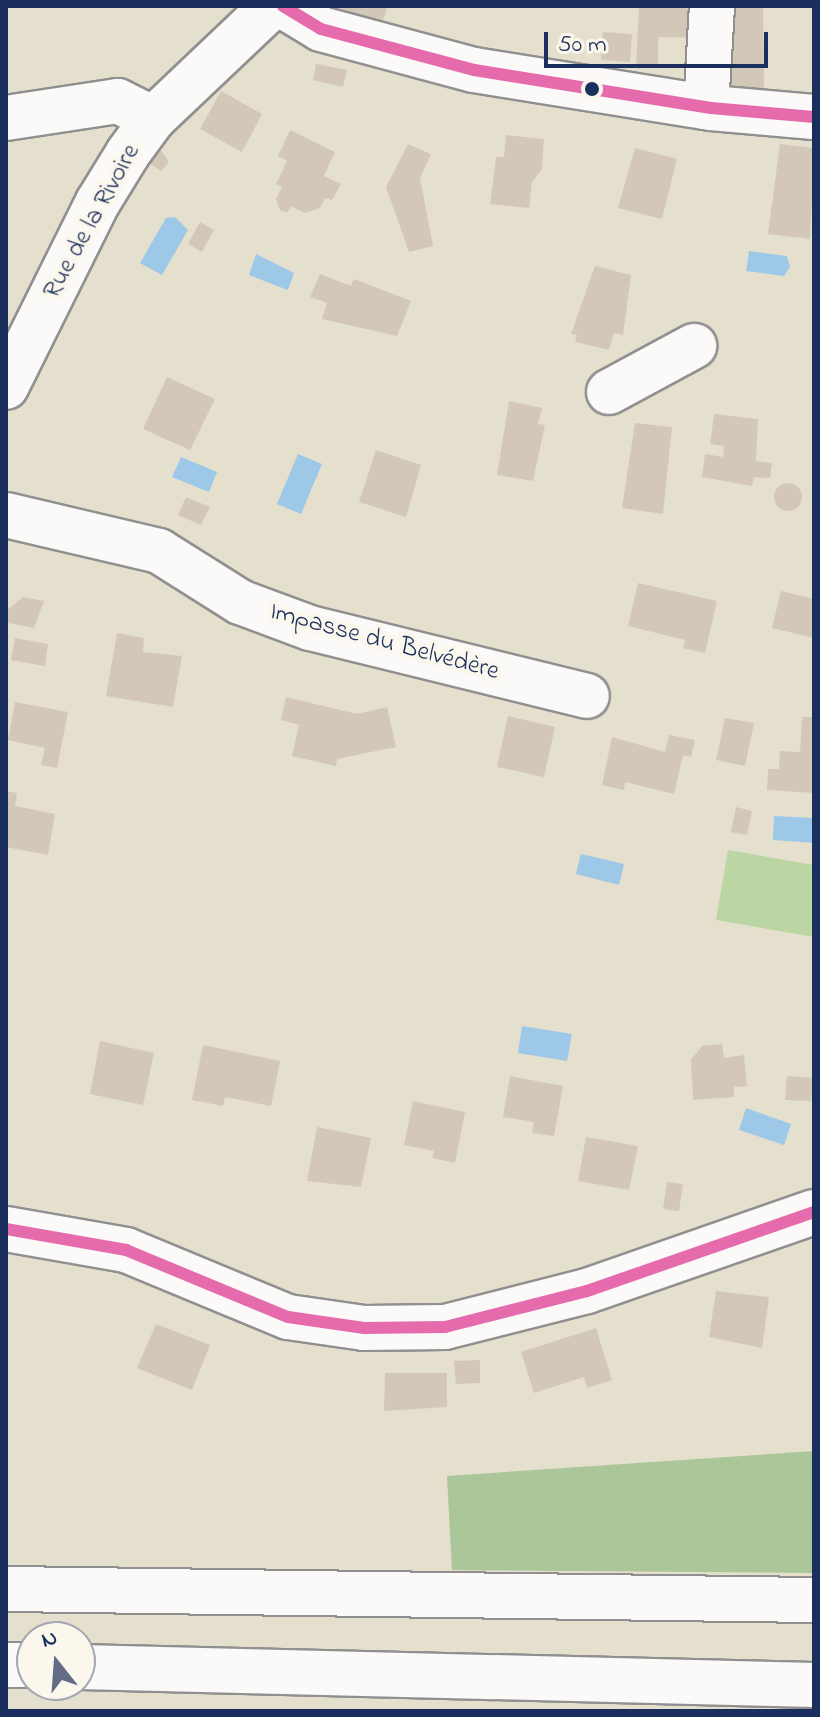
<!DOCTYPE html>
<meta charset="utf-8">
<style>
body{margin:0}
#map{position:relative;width:820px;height:1717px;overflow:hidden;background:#e5dfce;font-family:"Indie Flower",sans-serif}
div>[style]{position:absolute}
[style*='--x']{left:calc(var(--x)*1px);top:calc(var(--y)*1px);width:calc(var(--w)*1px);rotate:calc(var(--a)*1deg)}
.green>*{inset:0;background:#bcd6a3}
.forest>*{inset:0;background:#abc699}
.water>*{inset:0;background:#9dc8e7}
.building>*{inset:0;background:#d3c8b8}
.round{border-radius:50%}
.roads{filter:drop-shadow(2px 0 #909090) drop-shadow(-2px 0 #909090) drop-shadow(0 2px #909090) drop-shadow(0 -2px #909090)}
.minor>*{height:44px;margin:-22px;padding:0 22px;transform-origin:22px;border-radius:22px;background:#fbfaf8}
.highway>*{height:44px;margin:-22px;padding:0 22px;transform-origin:22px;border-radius:22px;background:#fbfaf8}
.bus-1>*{height:12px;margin:-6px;padding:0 6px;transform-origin:6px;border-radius:6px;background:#e66bad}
.dots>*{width:22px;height:22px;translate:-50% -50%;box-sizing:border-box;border:4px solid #fbf7ec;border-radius:50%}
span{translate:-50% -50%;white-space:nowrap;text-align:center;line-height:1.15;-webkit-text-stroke:8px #fbf7ec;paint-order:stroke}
.street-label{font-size:26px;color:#1b2f5e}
.frame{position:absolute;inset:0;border:8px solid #1b2f5e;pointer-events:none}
.north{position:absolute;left:16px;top:1621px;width:80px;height:80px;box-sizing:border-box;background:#fbf7ec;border:2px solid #a1a7b3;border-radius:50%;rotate:343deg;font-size:22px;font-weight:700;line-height:32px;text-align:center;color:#1b2f5e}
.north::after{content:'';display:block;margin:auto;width:28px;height:36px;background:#626d85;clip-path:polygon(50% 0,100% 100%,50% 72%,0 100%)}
.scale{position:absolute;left:544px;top:32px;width:224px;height:36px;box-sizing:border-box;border:4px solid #1b2f5e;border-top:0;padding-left:10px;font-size:24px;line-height:28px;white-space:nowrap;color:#1b2f5e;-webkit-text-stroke:6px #fbf7ec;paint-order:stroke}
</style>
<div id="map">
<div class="green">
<div style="clip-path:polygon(728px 850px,814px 865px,814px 937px,716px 920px)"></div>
</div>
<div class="forest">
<div style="clip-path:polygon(814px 1451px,814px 1573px,452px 1570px,447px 1476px)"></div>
</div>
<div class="water">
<div style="clip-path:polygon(175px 217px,188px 230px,162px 275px,140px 263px,166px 218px)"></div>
<div style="clip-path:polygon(749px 251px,787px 256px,790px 267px,784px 276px,746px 271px)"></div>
<div style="clip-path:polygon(256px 254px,294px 273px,288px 290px,249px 275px)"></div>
<div style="clip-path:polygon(298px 454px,322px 464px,301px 514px,277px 504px)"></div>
<div style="clip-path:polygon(181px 457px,217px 472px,209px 492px,172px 477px)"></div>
<div style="clip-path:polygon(774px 816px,814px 818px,814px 843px,773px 840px)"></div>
<div style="clip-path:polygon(581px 854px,624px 864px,619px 885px,576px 874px)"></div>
<div style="clip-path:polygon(522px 1026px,572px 1034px,567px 1061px,518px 1053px)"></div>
<div style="clip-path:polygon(746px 1108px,791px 1124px,784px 1145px,739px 1130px)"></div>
</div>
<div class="building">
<div style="clip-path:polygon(336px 6px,388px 6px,381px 25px)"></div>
<div style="clip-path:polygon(639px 6px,709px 8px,709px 38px,658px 37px,658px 64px,636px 65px)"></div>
<div style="clip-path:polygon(727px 6px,763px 6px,764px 92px,727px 88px)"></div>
<div style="clip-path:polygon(603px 32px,632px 34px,630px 62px,601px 60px)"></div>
<div style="clip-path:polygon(316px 64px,347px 70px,343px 87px,313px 80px)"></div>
<div style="clip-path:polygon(221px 91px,262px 114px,242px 152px,200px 129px)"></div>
<div style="clip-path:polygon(290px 130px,335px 152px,324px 176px,341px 184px,332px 200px,325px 198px,320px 208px,305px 213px,291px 206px,287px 213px,280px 210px,276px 199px,282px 187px,276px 184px,287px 161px,278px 156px)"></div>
<div style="clip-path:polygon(506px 135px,544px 139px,542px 169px,532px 182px,529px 208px,490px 204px,496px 157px,504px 157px)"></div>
<div style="clip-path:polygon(408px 144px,431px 154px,420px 178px,433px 246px,409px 252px,386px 187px)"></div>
<div style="clip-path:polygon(780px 144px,814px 148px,810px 239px,768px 234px)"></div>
<div style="clip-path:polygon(158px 146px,169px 162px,161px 171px,146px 161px)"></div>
<div style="clip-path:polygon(635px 148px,677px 159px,662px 219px,618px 208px)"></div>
<div style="clip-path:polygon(200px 222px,214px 230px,202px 252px,188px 244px)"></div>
<div style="clip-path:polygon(595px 266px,631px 275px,623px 335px,614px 333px,609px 350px,575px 342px,577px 335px,571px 334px)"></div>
<div style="clip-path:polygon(320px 274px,351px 286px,354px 279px,411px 301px,397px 336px,322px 319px,327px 303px,310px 297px)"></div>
<div style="clip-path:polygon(167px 377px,215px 399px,190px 450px,143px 429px)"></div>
<div style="clip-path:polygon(509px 401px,542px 408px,538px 424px,545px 425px,533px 481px,497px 475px)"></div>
<div style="clip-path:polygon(714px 414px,758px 419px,756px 461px,772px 463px,770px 478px,754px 477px,752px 486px,702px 477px,705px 454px,723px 457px,724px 446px,710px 444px)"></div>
<div style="clip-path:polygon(635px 423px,672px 427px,663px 514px,622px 508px)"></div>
<div style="clip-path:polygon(376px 450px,421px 465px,406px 517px,359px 502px)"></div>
<div class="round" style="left:774px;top:483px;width:28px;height:28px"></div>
<div style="clip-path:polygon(186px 497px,210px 507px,201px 525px,178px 515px)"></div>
<div style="clip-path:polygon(638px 583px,717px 601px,705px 653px,683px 648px,685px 640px,628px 626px)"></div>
<div style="clip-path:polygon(781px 591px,814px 599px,814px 638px,772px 628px)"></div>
<div style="clip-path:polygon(23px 597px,44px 601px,34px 628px,8px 623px,6px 611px)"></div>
<div style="clip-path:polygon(117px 633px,144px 638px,143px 652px,182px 656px,173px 707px,106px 696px)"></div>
<div style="clip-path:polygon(15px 638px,48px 644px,45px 666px,11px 660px)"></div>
<div style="clip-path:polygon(286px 697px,357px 714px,387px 707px,396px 747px,337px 759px,336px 766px,292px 756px,299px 725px,281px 720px)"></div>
<div style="clip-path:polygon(15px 702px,68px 712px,57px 768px,41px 765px,45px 748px,8px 740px)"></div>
<div style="clip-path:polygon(508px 716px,555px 727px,544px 777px,497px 767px)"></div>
<div style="clip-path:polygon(802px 717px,814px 717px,814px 793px,767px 790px,768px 769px,779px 769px,780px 751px,800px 752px)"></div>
<div style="clip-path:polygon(725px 718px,754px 723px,745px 766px,716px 760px)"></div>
<div style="clip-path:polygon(669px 735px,695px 740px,691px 757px,683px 755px,674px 794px,625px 782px,624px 790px,602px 785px,612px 737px,665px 752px)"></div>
<div style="clip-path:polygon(6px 791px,17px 793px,15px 806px,55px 814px,48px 855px,6px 847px)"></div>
<div style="clip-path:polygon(736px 807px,752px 811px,747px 835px,731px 832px)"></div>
<div style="clip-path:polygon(100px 1041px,154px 1053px,143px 1105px,90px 1094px)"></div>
<div style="clip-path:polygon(722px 1044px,724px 1058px,744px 1055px,747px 1086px,734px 1087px,734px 1097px,693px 1100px,691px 1060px,702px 1046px)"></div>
<div style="clip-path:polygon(203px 1045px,280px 1061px,271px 1106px,225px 1097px,223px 1106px,192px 1100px)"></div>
<div style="clip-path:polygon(510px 1076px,563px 1086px,554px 1136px,532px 1133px,534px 1122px,503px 1117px)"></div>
<div style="clip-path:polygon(787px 1076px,814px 1078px,811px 1101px,785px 1100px)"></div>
<div style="clip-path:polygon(413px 1101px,465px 1112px,455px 1163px,432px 1158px,434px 1151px,404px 1145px)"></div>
<div style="clip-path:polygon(317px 1127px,371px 1138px,361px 1187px,307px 1181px)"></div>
<div style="clip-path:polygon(586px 1137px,638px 1146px,629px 1190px,578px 1181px)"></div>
<div style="clip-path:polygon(667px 1182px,683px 1184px,679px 1211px,663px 1209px)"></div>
<div style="clip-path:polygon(716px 1291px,769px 1297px,762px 1348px,709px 1337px)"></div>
<div style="clip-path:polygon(156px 1324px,210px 1345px,192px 1390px,137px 1368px)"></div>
<div style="clip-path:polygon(596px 1328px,612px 1380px,587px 1388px,584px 1377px,534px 1393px,521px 1352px)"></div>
<div style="clip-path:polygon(480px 1360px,480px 1383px,456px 1384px,454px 1361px)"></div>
<div style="clip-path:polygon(385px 1373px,447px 1373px,447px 1407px,384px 1411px)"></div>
</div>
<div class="roads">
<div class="minor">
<div style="--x:283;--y:6;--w:44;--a:31.2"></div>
<div style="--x:321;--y:29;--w:158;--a:15"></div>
<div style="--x:474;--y:70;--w:240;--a:9.1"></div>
<div style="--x:711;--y:108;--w:103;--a:5"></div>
<div style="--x:706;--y:107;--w:101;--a:-86.6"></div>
<div style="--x:6;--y:118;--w:113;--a:-8.6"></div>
<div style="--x:118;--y:101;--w:39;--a:27"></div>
<div style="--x:6;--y:387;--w:207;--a:-63.6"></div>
<div style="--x:98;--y:202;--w:57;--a:-58.5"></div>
<div style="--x:128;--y:153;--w:42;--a:-53.7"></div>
<div style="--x:153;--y:119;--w:164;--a:-43.5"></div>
<div style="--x:609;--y:392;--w:97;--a:-28.4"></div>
<div style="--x:6;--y:515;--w:157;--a:13.2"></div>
<div style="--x:159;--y:551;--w:96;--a:32.2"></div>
<div style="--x:240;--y:602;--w:75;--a:20.4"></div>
<div style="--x:310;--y:628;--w:285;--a:13.8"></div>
<div style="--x:6;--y:1229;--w:122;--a:9.9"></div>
<div style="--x:126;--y:1250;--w:175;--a:22.5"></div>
<div style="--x:288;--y:1317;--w:77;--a:8.2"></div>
<div style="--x:364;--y:1328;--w:81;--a:-0.7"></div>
<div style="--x:445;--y:1327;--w:146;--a:-14.2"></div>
<div style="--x:587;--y:1291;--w:240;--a:-19.2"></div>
</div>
<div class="highway">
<div style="--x:6;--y:1589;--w:808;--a:0.78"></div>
<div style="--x:6;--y:1665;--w:26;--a:0"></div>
<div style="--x:80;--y:1667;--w:734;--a:1.4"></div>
</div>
</div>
<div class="bus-1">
<div style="--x:283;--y:6;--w:44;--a:31.2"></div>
<div style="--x:321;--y:29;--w:158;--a:15"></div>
<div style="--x:474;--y:70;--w:240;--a:9.1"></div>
<div style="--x:711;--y:108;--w:103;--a:5"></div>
<div style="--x:6;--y:1229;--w:122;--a:9.9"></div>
<div style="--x:126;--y:1250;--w:175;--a:22.5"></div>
<div style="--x:288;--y:1317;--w:77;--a:8.2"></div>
<div style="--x:364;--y:1328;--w:81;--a:-0.7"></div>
<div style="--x:445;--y:1327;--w:146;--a:-14.2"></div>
<div style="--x:587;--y:1291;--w:240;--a:-19.2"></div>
</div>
<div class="dots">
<div style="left:592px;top:89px;background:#1b2f5e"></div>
</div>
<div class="street-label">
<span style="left:93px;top:222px;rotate:-61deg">Rue de la Rivoire</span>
<span style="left:384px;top:643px;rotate:15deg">Impasse du Belvédère</span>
</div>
<div class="frame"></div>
<div class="north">N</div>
<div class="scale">50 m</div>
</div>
